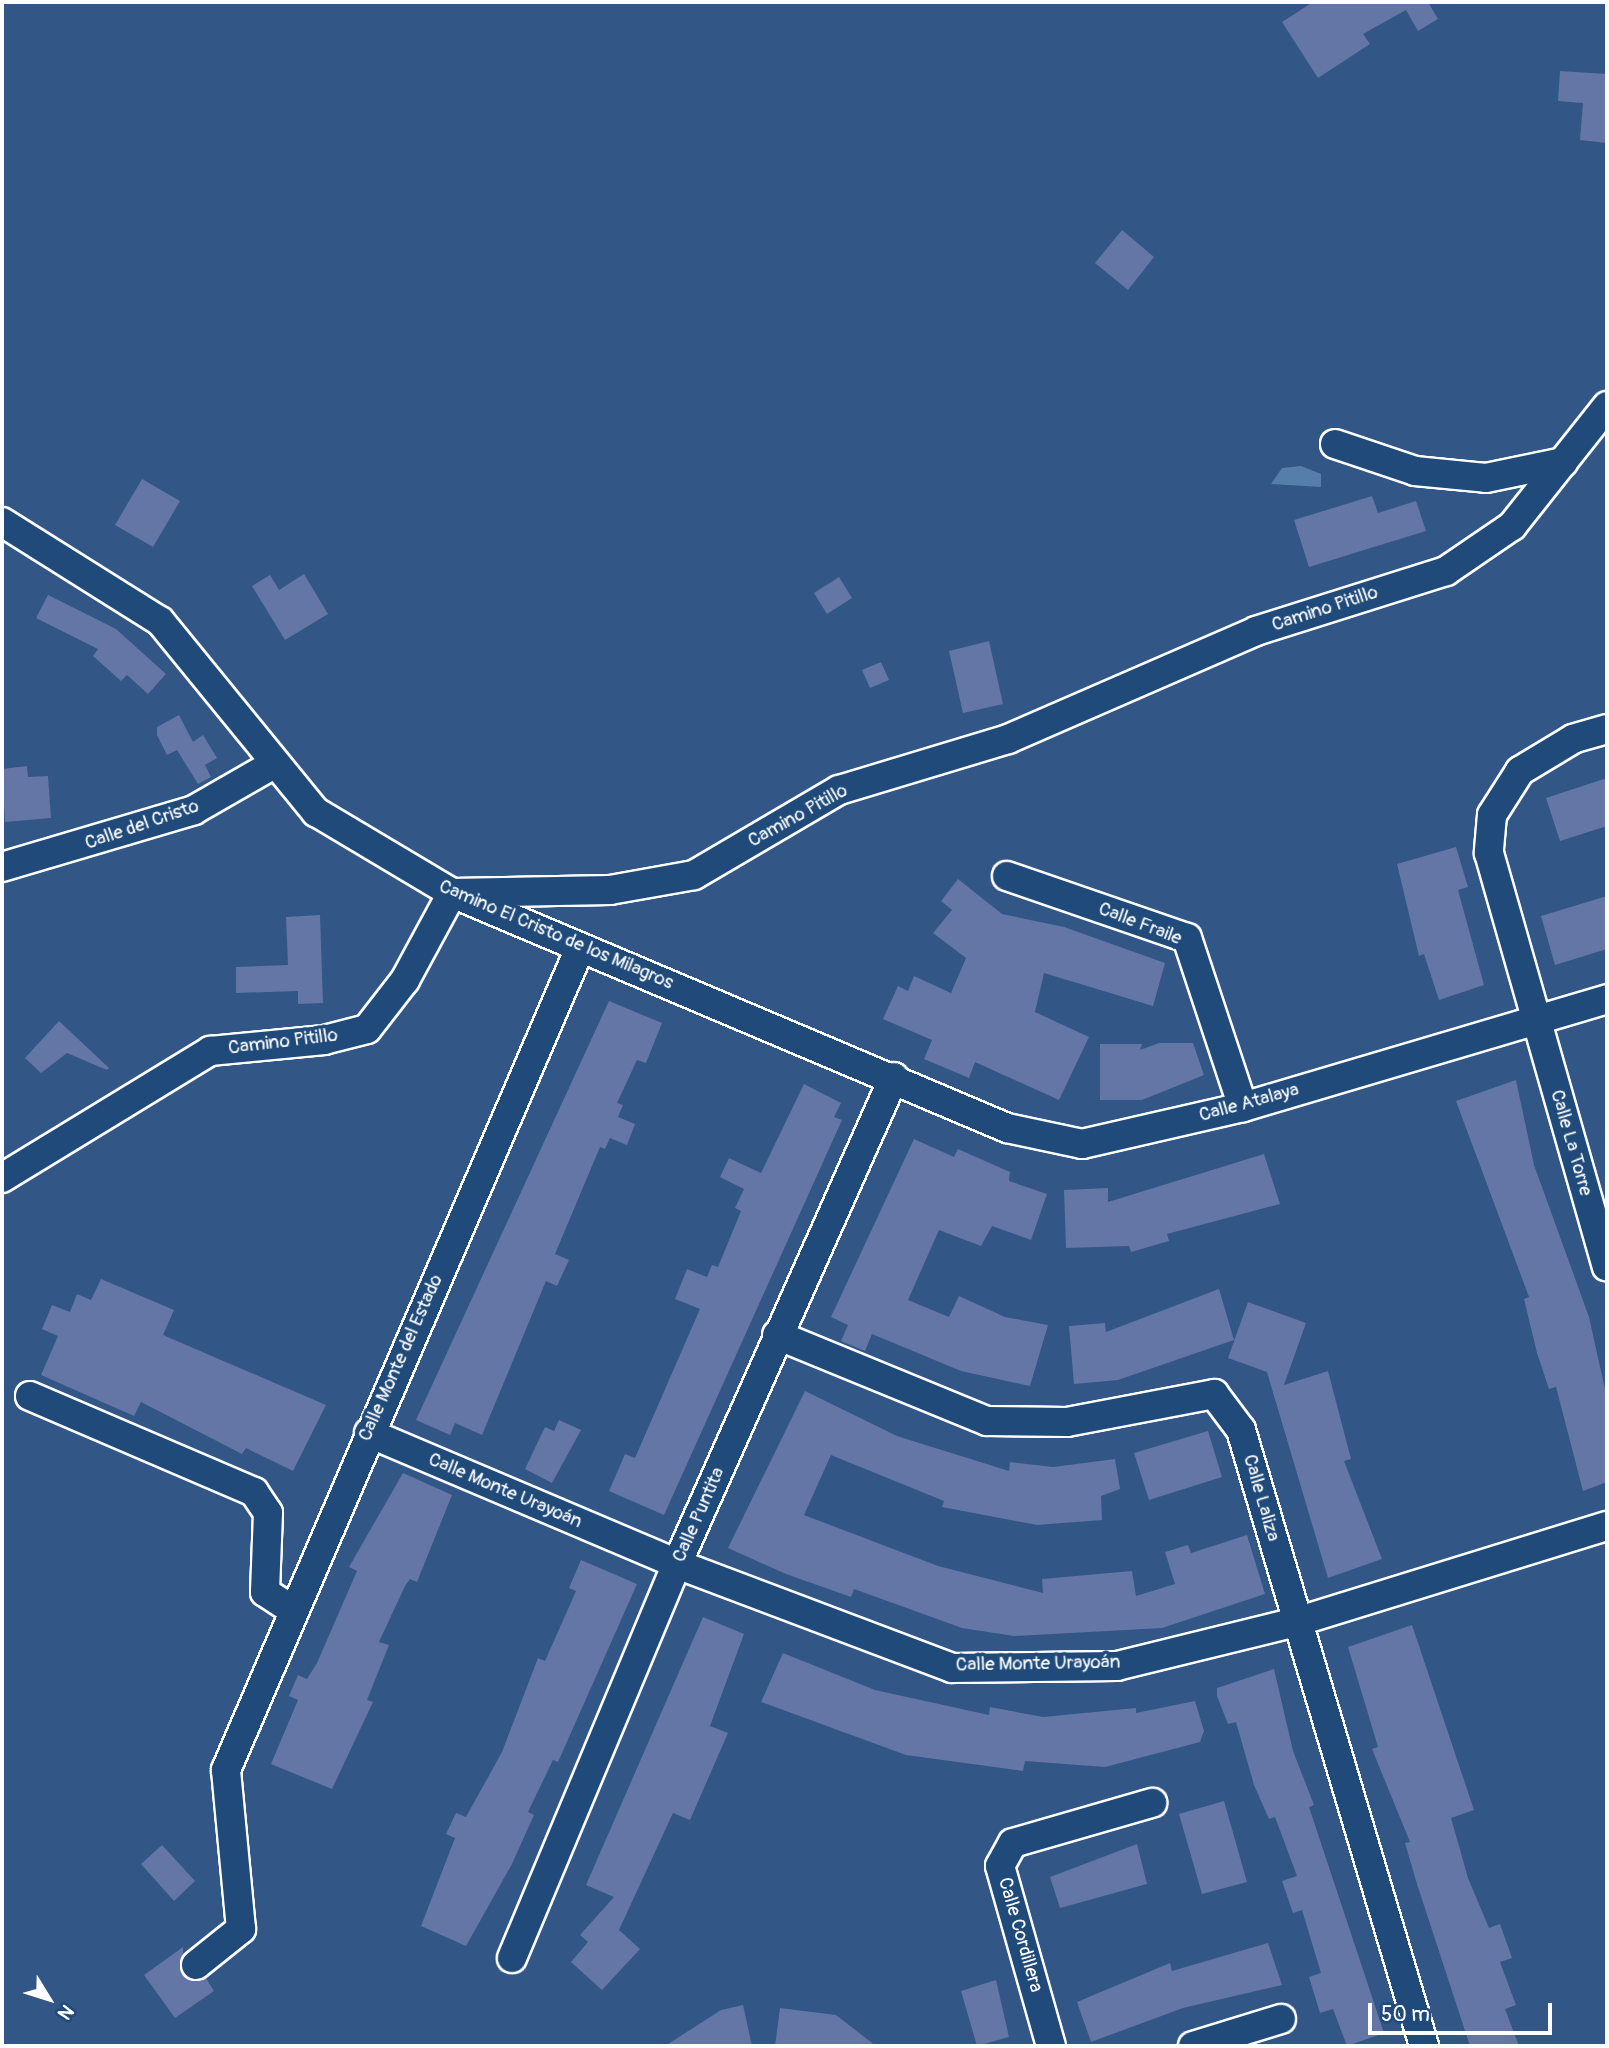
<!DOCTYPE html>
<meta charset="utf-8">
<style>
body{margin:0}
#map{position:relative;width:1609px;height:2048px;overflow:hidden;background:#325686;font-family:Pangolin,sans-serif}
div>[style]{position:absolute}
[style*='--x']{left:calc(var(--x)*1px);top:calc(var(--y)*1px);width:calc(var(--w)*1px);rotate:calc(var(--a)*1deg)}
.water>*{inset:0;background:#557eaa}
.building>*{inset:0;background:#6376a5}
.roads{filter:drop-shadow(2px 0 #fff) drop-shadow(-2px 0 #fff) drop-shadow(0 2px #fff) drop-shadow(0 -2px #fff)}
.minor>*{height:28px;margin:-14px;padding:0 14px;transform-origin:14px;border-radius:14px;background:#1f4a7a}
span{translate:-50% -50%;white-space:nowrap;text-align:center;line-height:1.15;-webkit-text-stroke:7px #1f4a7a;paint-order:stroke}
.street-label{font-size:19px;color:#fff}
.frame{position:absolute;inset:0;border:4px solid #fff;pointer-events:none}
.north{position:absolute;left:14px;top:1964px;width:70px;height:70px;-webkit-text-stroke:5px #1f4a7a;paint-order:stroke;rotate:128deg;font-size:19px;font-weight:700;line-height:28px;text-align:center;color:#fff}
.north::after{content:'';display:block;margin:auto;width:24px;height:32px;background:#fff;clip-path:polygon(50% 0,100% 100%,50% 72%,0 100%)}
.scale{position:absolute;left:1368px;top:2003px;width:184px;height:32px;box-sizing:border-box;border:4px solid #fff;border-top:0;padding-left:9px;font-size:21px;line-height:24px;white-space:nowrap;color:#fff;-webkit-text-stroke:5px #1f4a7a;paint-order:stroke}
</style>
<div id="map">
<div class="water">
<div style="clip-path:polygon(1301px 466px,1321px 474px,1321px 487px,1271px 484px,1282px 468px)"></div>
</div>
<div class="building">
<div style="clip-path:polygon(1313px 2px,1428px 2px,1438px 19px,1418px 31px,1406px 10px,1363px 34px,1370px 44px,1318px 78px,1282px 22px)"></div>
<div style="clip-path:polygon(1560px 71px,1607px 74px,1607px 143px,1580px 140px,1583px 103px,1558px 101px)"></div>
<div style="clip-path:polygon(1122px 230px,1154px 257px,1128px 290px,1095px 263px)"></div>
<div style="clip-path:polygon(142px 479px,180px 501px,153px 547px,115px 525px)"></div>
<div style="clip-path:polygon(1372px 496px,1378px 513px,1416px 501px,1426px 531px,1309px 567px,1294px 520px)"></div>
<div style="clip-path:polygon(304px 574px,328px 614px,285px 640px,252px 586px,270px 575px,279px 590px)"></div>
<div style="clip-path:polygon(839px 577px,852px 598px,827px 614px,814px 593px)"></div>
<div style="clip-path:polygon(48px 595px,116px 629px,166px 674px,148px 694px,127px 675px,121px 681px,93px 656px,98px 649px,36px 618px)"></div>
<div style="clip-path:polygon(989px 641px,1003px 704px,963px 713px,949px 651px)"></div>
<div style="clip-path:polygon(881px 662px,889px 680px,870px 688px,862px 670px)"></div>
<div style="clip-path:polygon(179px 715px,193px 742px,203px 735px,217px 758px,205px 765px,211px 777px,198px 784px,177px 750px,167px 755px,157px 735px,157px 727px)"></div>
<div style="clip-path:polygon(27px 766px,28px 777px,48px 776px,51px 818px,5px 822px,2px 769px)"></div>
<div style="clip-path:polygon(1607px 778px,1607px 826px,1560px 841px,1546px 798px)"></div>
<div style="clip-path:polygon(1456px 847px,1468px 887px,1458px 890px,1484px 985px,1439px 1000px,1424px 954px,1419px 956px,1397px 864px)"></div>
<div style="clip-path:polygon(958px 879px,1002px 914px,1064px 927px,1165px 963px,1153px 1006px,1044px 973px,1035px 1012px,1089px 1037px,1059px 1100px,975px 1062px,969px 1078px,924px 1059px,932px 1040px,883px 1019px,898px 986px,908px 991px,914px 976px,951px 993px,966px 958px,933px 933px,952px 910px,941px 901px)"></div>
<div style="clip-path:polygon(1607px 896px,1607px 949px,1555px 965px,1541px 916px)"></div>
<div style="clip-path:polygon(320px 915px,323px 1003px,298px 1004px,298px 991px,236px 993px,236px 967px,288px 965px,286px 917px)"></div>
<div style="clip-path:polygon(609px 1001px,662px 1023px,646px 1063px,637px 1060px,617px 1103px,623px 1105px,618px 1117px,635px 1124px,627px 1145px,610px 1138px,605px 1149px,600px 1147px,555px 1254px,569px 1260px,557px 1286px,546px 1281px,482px 1435px,455px 1423px,450px 1435px,416px 1420px)"></div>
<div style="clip-path:polygon(59px 1021px,109px 1068px,107px 1070px,67px 1053px,41px 1073px,25px 1058px)"></div>
<div style="clip-path:polygon(1159px 1043px,1193px 1043px,1204px 1075px,1142px 1100px,1100px 1100px,1100px 1044px,1142px 1044px,1140px 1050px)"></div>
<div style="clip-path:polygon(1516px 1080px,1534px 1165px,1589px 1317px,1607px 1398px,1607px 1482px,1583px 1491px,1556px 1387px,1549px 1389px,1537px 1353px,1524px 1299px,1529px 1297px,1456px 1101px)"></div>
<div style="clip-path:polygon(804px 1084px,841px 1103px,834px 1117px,842px 1120px,664px 1515px,609px 1491px,625px 1454px,635px 1458px,700px 1309px,675px 1299px,687px 1269px,707px 1277px,712px 1265px,718px 1267px,741px 1211px,735px 1208px,744px 1189px,720px 1177px,729px 1158px,761px 1173px)"></div>
<div style="clip-path:polygon(914px 1139px,954px 1157px,958px 1149px,1010px 1172px,1009px 1181px,1047px 1194px,1031px 1240px,992px 1226px,981px 1246px,939px 1230px,908px 1300px,949px 1317px,959px 1296px,1005px 1317px,1048px 1325px,1030px 1386px,961px 1371px,872px 1334px,865px 1351px,841px 1341px,848px 1325px,831px 1317px)"></div>
<div style="clip-path:polygon(1264px 1154px,1280px 1204px,1167px 1234px,1169px 1241px,1131px 1252px,1129px 1246px,1066px 1248px,1064px 1190px,1108px 1188px,1108px 1202px)"></div>
<div style="clip-path:polygon(101px 1279px,174px 1310px,163px 1335px,326px 1405px,293px 1471px,246px 1448px,242px 1454px,141px 1402px,134px 1416px,41px 1375px,58px 1336px,42px 1329px,52px 1305px,70px 1312px,77px 1294px,91px 1300px)"></div>
<div style="clip-path:polygon(1219px 1289px,1234px 1340px,1118px 1380px,1074px 1384px,1069px 1326px,1105px 1323px,1106px 1332px)"></div>
<div style="clip-path:polygon(1248px 1302px,1306px 1323px,1284px 1385px,1328px 1371px,1351px 1459px,1344px 1461px,1382px 1559px,1328px 1578px,1267px 1372px,1228px 1358px)"></div>
<div style="clip-path:polygon(805px 1391px,897px 1436px,1009px 1471px,1010px 1462px,1053px 1467px,1115px 1459px,1120px 1489px,1101px 1496px,1102px 1520px,1037px 1525px,942px 1507px,944px 1501px,831px 1455px,804px 1515px,938px 1566px,1043px 1593px,1042px 1579px,1132px 1571px,1136px 1596px,1175px 1584px,1165px 1552px,1188px 1545px,1191px 1553px,1247px 1535px,1265px 1594px,1162px 1628px,1014px 1636px,962px 1628px,854px 1589px,851px 1597px,786px 1574px,728px 1548px)"></div>
<div style="clip-path:polygon(559px 1420px,581px 1430px,552px 1483px,525px 1469px,545px 1427px,554px 1431px)"></div>
<div style="clip-path:polygon(1208px 1431px,1222px 1477px,1149px 1500px,1134px 1453px)"></div>
<div style="clip-path:polygon(403px 1473px,452px 1495px,417px 1582px,410px 1579px,405px 1586px,379px 1642px,389px 1645px,367px 1700px,373px 1702px,332px 1789px,271px 1764px,298px 1700px,289px 1696px,298px 1675px,307px 1679px,317px 1663px,357px 1571px,349px 1567px)"></div>
<div style="clip-path:polygon(581px 1560px,637px 1584px,558px 1762px,553px 1760px,528px 1812px,534px 1815px,512px 1864px,466px 1946px,421px 1926px,455px 1838px,446px 1834px,456px 1813px,466px 1817px,502px 1752px,538px 1658px,545px 1661px,576px 1591px,569px 1588px)"></div>
<div style="clip-path:polygon(703px 1617px,744px 1634px,710px 1726px,728px 1733px,690px 1820px,673px 1813px,619px 1930px,640px 1949px,602px 1990px,571px 1962px,588px 1942px,580px 1935px,614px 1897px,586px 1885px)"></div>
<div style="clip-path:polygon(1412px 1625px,1474px 1810px,1451px 1818px,1468px 1878px,1489px 1928px,1500px 1924px,1512px 1958px,1500px 1962px,1516px 2005px,1505px 2009px,1519px 2046px,1470px 2046px,1417px 1884px,1405px 1843px,1410px 1842px,1372px 1749px,1378px 1747px,1348px 1647px)"></div>
<div style="clip-path:polygon(783px 1653px,875px 1690px,989px 1715px,990px 1707px,1043px 1717px,1136px 1708px,1136px 1713px,1195px 1701px,1204px 1731px,1200px 1742px,1105px 1767px,1025px 1761px,1023px 1771px,906px 1755px,761px 1702px)"></div>
<div style="clip-path:polygon(1274px 1669px,1293px 1751px,1314px 1805px,1309px 1807px,1384px 2033px,1347px 2046px,1333px 2009px,1320px 2013px,1309px 1977px,1321px 1973px,1302px 1910px,1293px 1913px,1282px 1881px,1297px 1876px,1275px 1817px,1269px 1819px,1254px 1785px,1236px 1722px,1228px 1724px,1217px 1696px,1217px 1688px)"></div>
<div style="clip-path:polygon(1224px 1801px,1247px 1882px,1202px 1894px,1179px 1814px)"></div>
<div style="clip-path:polygon(1137px 1844px,1147px 1884px,1060px 1908px,1050px 1877px)"></div>
<div style="clip-path:polygon(162px 1845px,195px 1881px,174px 1901px,141px 1864px)"></div>
<div style="clip-path:polygon(1268px 1943px,1282px 1985px,1183px 2008px,1091px 2042px,1077px 2002px,1170px 1963px,1172px 1971px)"></div>
<div style="clip-path:polygon(183px 1947px,183px 1975px,206px 1978px,214px 1991px,175px 2018px,144px 1975px)"></div>
<div style="clip-path:polygon(996px 1980px,1009px 2037px,977px 2046px,961px 1991px)"></div>
<div style="clip-path:polygon(743px 2005px,752px 2046px,665px 2046px,721px 2010px)"></div>
<div style="clip-path:polygon(780px 2008px,836px 2015px,876px 2046px,775px 2046px)"></div>
</div>
<div class="roads">
<div class="minor">
<div style="--x:1335;--y:444;--w:84;--a:18.6"></div>
<div style="--x:1415;--y:471;--w:71;--a:5.6"></div>
<div style="--x:1486;--y:478;--w:79;--a:-11.7"></div>
<div style="--x:2;--y:522;--w:186;--a:32.1"></div>
<div style="--x:160;--y:621;--w:247;--a:50.8"></div>
<div style="--x:316;--y:812;--w:158;--a:30.8"></div>
<div style="--x:452;--y:893;--w:603;--a:22.95"></div>
<div style="--x:1007;--y:1128;--w:77;--a:12"></div>
<div style="--x:1082;--y:1144;--w:165;--a:-12.9"></div>
<div style="--x:1243;--y:1107;--w:380;--a:-16.5"></div>
<div style="--x:1607;--y:729;--w:35;--a:164"></div>
<div style="--x:1573;--y:739;--w:62;--a:148.9"></div>
<div style="--x:1520;--y:771;--w:52;--a:122.5"></div>
<div style="--x:1492;--y:815;--w:38;--a:95"></div>
<div style="--x:1489;--y:853;--w:430;--a:74.1"></div>
<div style="--x:2;--y:867;--w:200;--a:-16.5"></div>
<div style="--x:194;--y:810;--w:92;--a:-29.9"></div>
<div style="--x:1007;--y:876;--w:190;--a:19"></div>
<div style="--x:1187;--y:938;--w:178;--a:71.7"></div>
<div style="--x:2;--y:1178;--w:244;--a:-31.4"></div>
<div style="--x:210;--y:1051;--w:115;--a:-5.5"></div>
<div style="--x:324;--y:1040;--w:44;--a:-14.3"></div>
<div style="--x:367;--y:1029;--w:62;--a:-52.2"></div>
<div style="--x:405;--y:980;--w:99;--a:-61.6"></div>
<div style="--x:452;--y:893;--w:158;--a:-1.1"></div>
<div style="--x:610;--y:890;--w:85;--a:-10.1"></div>
<div style="--x:694;--y:875;--w:168;--a:-30.4"></div>
<div style="--x:839;--y:790;--w:177;--a:-16.8"></div>
<div style="--x:1008;--y:739;--w:270;--a:-23.5"></div>
<div style="--x:1256;--y:631;--w:199;--a:-17.5"></div>
<div style="--x:1446;--y:571;--w:80;--a:-34.3"></div>
<div style="--x:1512;--y:526;--w:153;--a:-51.6"></div>
<div style="--x:777;--y:1335;--w:227;--a:22.3"></div>
<div style="--x:987;--y:1421;--w:80;--a:0.7"></div>
<div style="--x:1067;--y:1422;--w:150;--a:-10.8"></div>
<div style="--x:1214;--y:1394;--w:45;--a:53.1"></div>
<div style="--x:1241;--y:1430;--w:643;--a:73.45"></div>
<div style="--x:30;--y:1396;--w:244;--a:23.2"></div>
<div style="--x:254;--y:1492;--w:25;--a:56"></div>
<div style="--x:268;--y:1513;--w:79;--a:92.2"></div>
<div style="--x:265;--y:1592;--w:31;--a:33"></div>
<div style="--x:369;--y:1433;--w:335;--a:23"></div>
<div style="--x:677;--y:1564;--w:294;--a:20.7"></div>
<div style="--x:952;--y:1668;--w:165;--a:-0.7"></div>
<div style="--x:1117;--y:1666;--w:184;--a:-13.8"></div>
<div style="--x:1296;--y:1622;--w:325;--a:-17.2"></div>
<div style="--x:512;--y:1958;--w:427;--a:-67.3"></div>
<div style="--x:677;--y:1564;--w:533;--a:-65.98"></div>
<div style="--x:196;--y:1965;--w:58;--a:-38.7"></div>
<div style="--x:241;--y:1929;--w:160;--a:-95.4"></div>
<div style="--x:226;--y:1770;--w:895;--a:-66.7"></div>
<div style="--x:1051;--y:2046;--w:187;--a:-105.8"></div>
<div style="--x:1000;--y:1866;--w:26;--a:-61"></div>
<div style="--x:1013;--y:1843;--w:145;--a:-16.1"></div>
<div style="--x:1193;--y:2046;--w:92;--a:-17.1"></div>
</div>
</div>
<div class="street-label">
<span style="left:1325px;top:609px;rotate:-18deg">Camino Pitillo</span>
<span style="left:798px;top:816px;rotate:-29deg">Camino Pitillo</span>
<span style="left:142px;top:825px;rotate:-19deg">Calle del Cristo</span>
<span style="left:1140px;top:924px;rotate:21deg">Calle Fraile</span>
<span style="left:556px;top:935px;rotate:23deg">Camino El Cristo de los Milagros</span>
<span style="left:283px;top:1042px;rotate:-7deg">Camino Pitillo</span>
<span style="left:1249px;top:1103px;rotate:-15deg">Calle Atalaya</span>
<span style="left:1571px;top:1143px;rotate:74deg">Calle La Torre</span>
<span style="left:401px;top:1358px;rotate:-66deg">Calle Monte del Estado</span>
<span style="left:505px;top:1491px;rotate:23deg">Calle Monte Urayoán</span>
<span style="left:1261px;top:1498px;rotate:74deg">Calle Laliza</span>
<span style="left:699px;top:1515px;rotate:-66deg">Calle Puntita</span>
<span style="left:1038px;top:1664px;rotate:-1deg">Calle Monte Urayoán</span>
<span style="left:1020px;top:1935px;rotate:74deg">Calle Cordillera</span>
</div>
<div class="frame"></div>
<div class="north">N</div>
<div class="scale">50 m</div>
</div>
